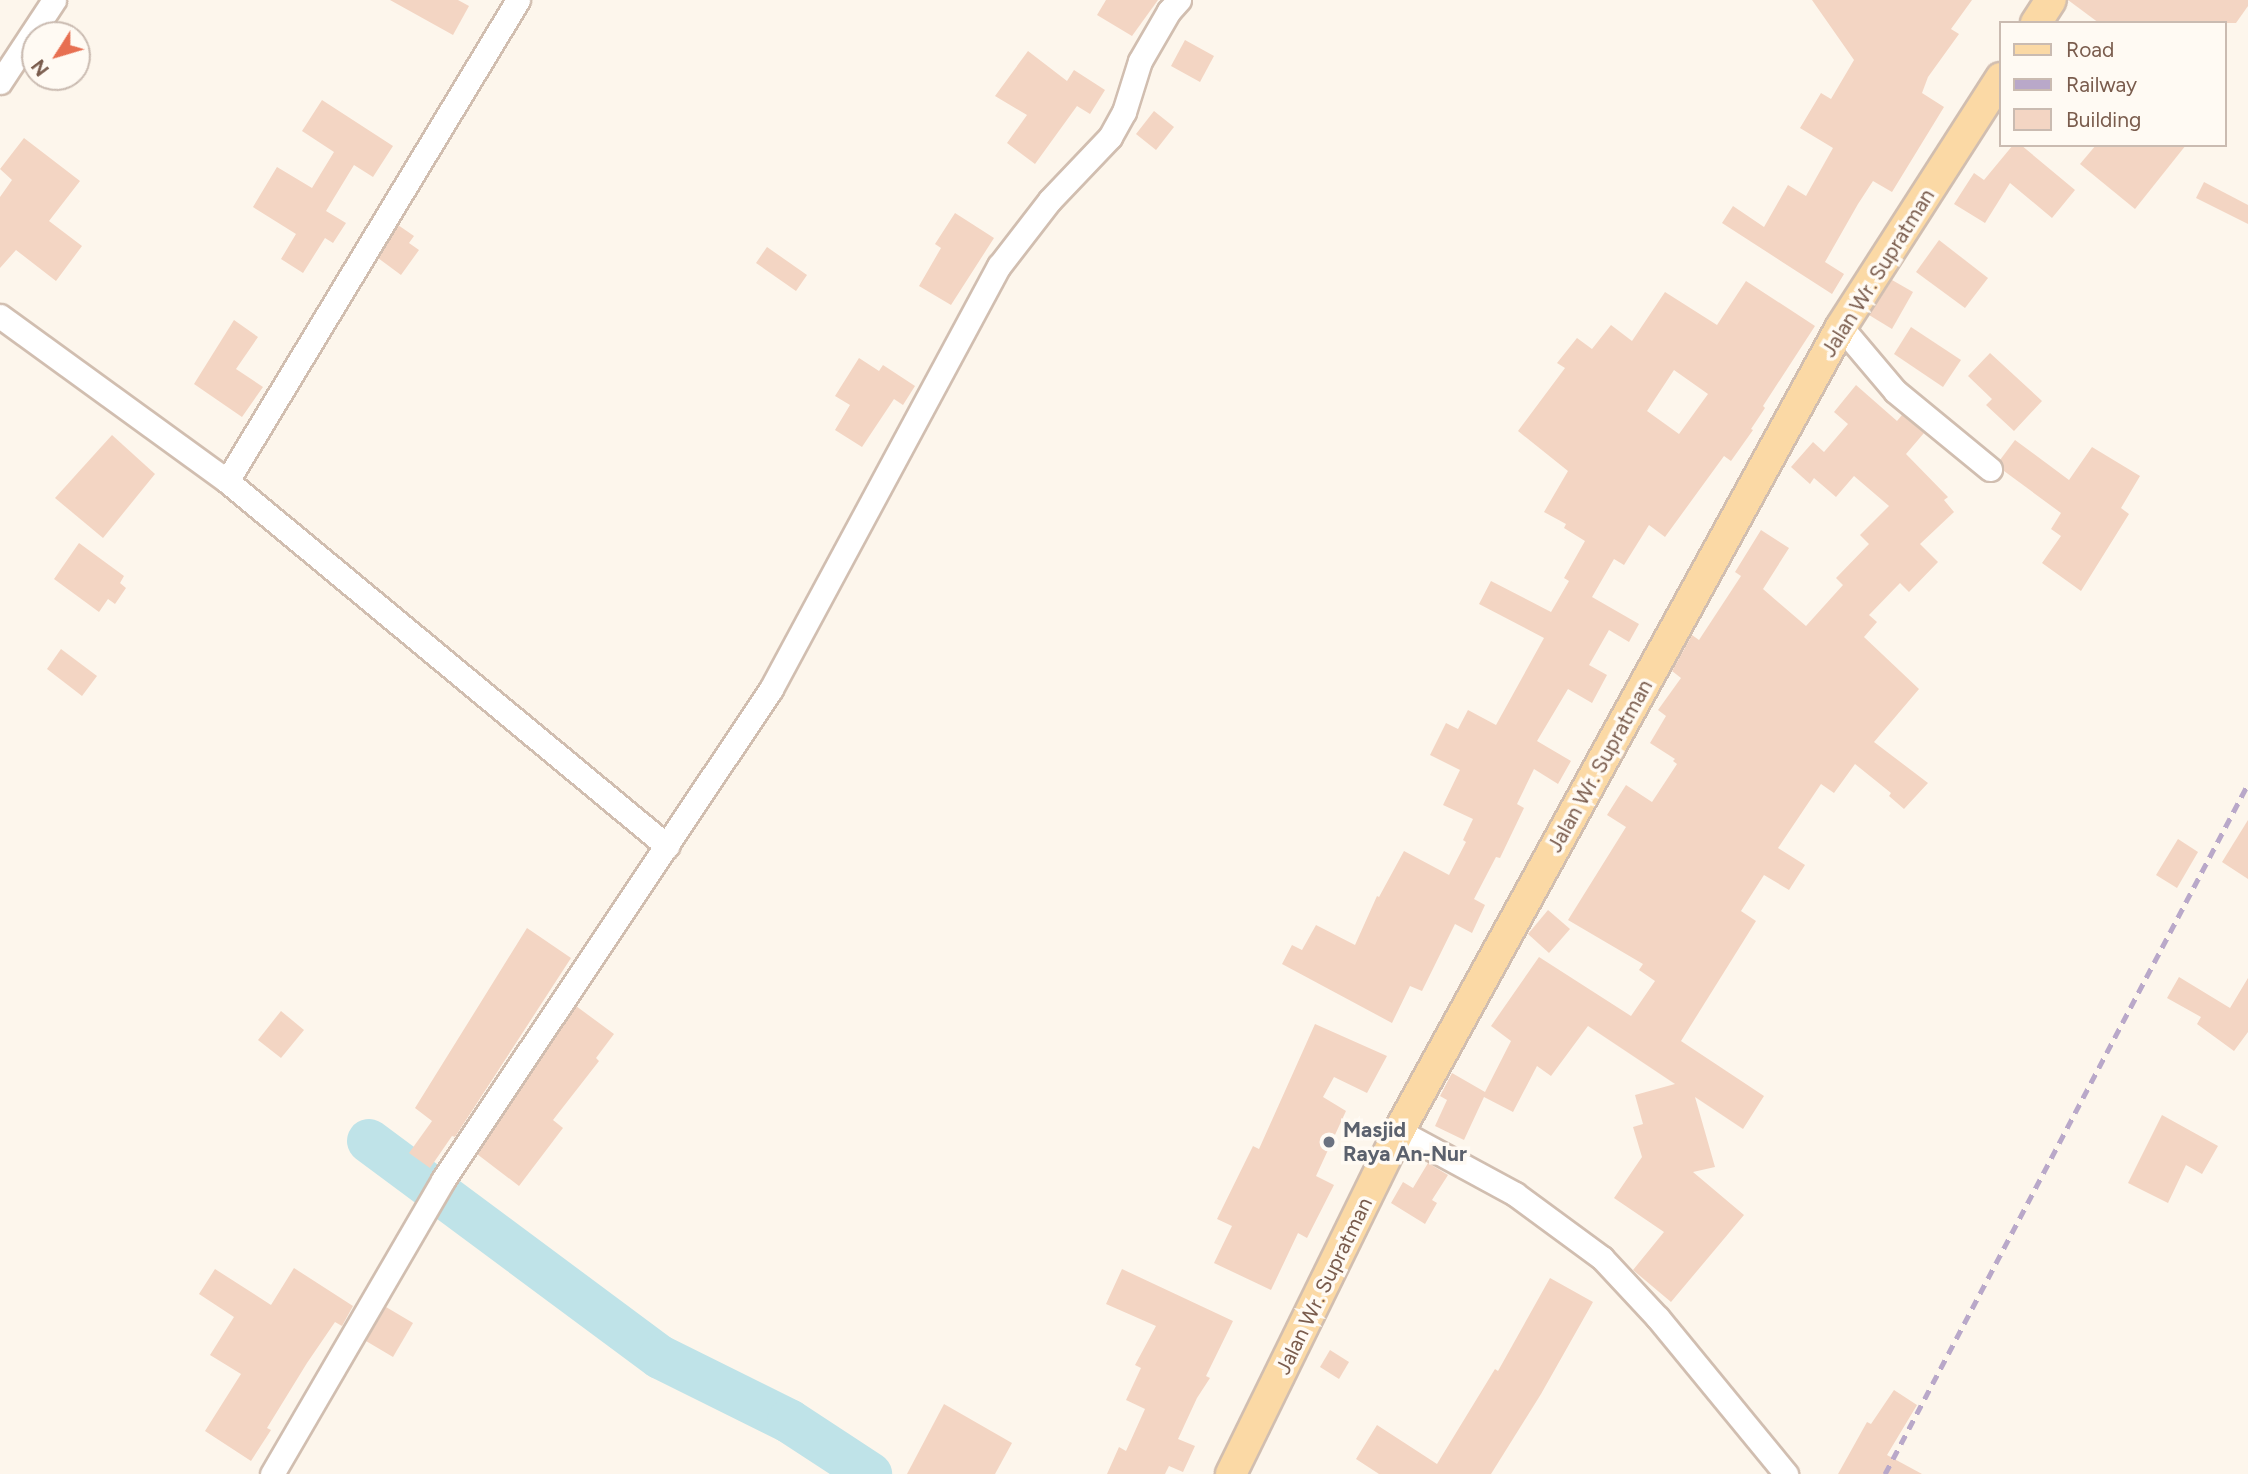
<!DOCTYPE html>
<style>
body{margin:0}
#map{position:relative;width:2248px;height:1474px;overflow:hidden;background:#fdf6ec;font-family:Figtree,sans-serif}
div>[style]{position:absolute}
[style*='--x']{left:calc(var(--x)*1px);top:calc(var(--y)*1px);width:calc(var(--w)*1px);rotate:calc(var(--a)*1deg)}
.river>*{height:44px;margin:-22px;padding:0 22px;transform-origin:22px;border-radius:22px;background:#bfe3e8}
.building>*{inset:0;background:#f3d5c3}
.roads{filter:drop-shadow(2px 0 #d1beb0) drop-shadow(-2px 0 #d1beb0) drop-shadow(0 2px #d1beb0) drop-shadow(0 -2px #d1beb0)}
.minor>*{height:23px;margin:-11.5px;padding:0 11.5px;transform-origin:11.5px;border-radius:11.5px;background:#fff}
.major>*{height:30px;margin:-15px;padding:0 15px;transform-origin:15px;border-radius:15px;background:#fbd9a5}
.rail>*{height:5px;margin-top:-2.5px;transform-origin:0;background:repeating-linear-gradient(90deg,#b9a8c9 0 10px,transparent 0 17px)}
.dots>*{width:19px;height:19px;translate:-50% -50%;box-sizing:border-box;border:4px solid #fffaf3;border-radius:50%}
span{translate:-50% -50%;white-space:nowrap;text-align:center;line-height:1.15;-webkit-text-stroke:7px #fffaf3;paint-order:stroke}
.street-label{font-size:21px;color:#7a5c4d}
.worship-label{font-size:21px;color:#5b616d;font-weight:700}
.left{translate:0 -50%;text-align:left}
.legend{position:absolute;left:1999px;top:21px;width:228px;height:126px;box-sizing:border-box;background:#fffaf3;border:2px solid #cabbb1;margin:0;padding:9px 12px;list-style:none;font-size:21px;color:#7a5c4d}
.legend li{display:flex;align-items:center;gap:14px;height:35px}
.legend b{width:35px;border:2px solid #cabbb1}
.north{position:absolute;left:21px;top:21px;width:70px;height:70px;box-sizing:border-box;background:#fffaf3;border:2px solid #cabbb1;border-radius:50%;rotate:233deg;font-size:19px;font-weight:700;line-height:28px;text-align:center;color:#7a5c4d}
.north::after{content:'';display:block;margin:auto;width:24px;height:32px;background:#e76f51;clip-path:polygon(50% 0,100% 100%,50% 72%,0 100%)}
</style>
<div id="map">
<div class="river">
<div style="--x:369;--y:1141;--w:362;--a:36.6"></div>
<div style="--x:660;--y:1357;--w:144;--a:26.4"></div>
<div style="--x:789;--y:1421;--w:97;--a:33.2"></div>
</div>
<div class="building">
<div style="clip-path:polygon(390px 0,458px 0,469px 6px,453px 35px)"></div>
<div style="clip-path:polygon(1106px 0,1158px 0,1132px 36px,1097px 15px)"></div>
<div style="clip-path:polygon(1812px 0,1972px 0,1951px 29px,1959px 34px,1928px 77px,1922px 93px,1944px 107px,1892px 192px,1873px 181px,1858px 204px,1825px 262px,1844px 274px,1832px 294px,1722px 223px,1733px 206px,1764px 227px,1788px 185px,1806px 196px,1833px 148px,1800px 128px,1821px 93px,1831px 99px,1854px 60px)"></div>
<div style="clip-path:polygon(2068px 0,2248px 0,2248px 6px,2236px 23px,2099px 23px)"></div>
<div style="clip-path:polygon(1185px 40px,1214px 56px,1200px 82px,1171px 66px)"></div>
<div style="clip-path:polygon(1028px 51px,1067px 81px,1074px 70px,1105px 90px,1090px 114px,1077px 106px,1035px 164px,1007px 143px,1027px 115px,995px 96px)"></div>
<div style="clip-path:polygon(322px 100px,393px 146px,373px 177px,354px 165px,326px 211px,346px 223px,333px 243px,325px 238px,303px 273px,281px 259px,296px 234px,253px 207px,277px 167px,312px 188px,334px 152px,302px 131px)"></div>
<div style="clip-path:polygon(1154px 111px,1174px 127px,1156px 150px,1136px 134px)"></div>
<div style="clip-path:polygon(24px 138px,80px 181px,49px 221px,82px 246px,56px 281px,16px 250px,0 268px,0 197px,12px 180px,0 169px)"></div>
<div style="clip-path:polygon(2013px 145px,2021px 145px,2075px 190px,2052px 218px,2010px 183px,1985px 223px,1954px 204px,1974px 173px,1984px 180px)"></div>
<div style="clip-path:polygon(2096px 145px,2186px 145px,2135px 209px,2080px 164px)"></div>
<div style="clip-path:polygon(2204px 182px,2248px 205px,2248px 224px,2196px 198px)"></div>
<div style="clip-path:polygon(955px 213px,994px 238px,951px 305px,919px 286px,941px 248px,935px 244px)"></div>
<div style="clip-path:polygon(398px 225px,414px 236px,409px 243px,419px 250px,401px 275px,378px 258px)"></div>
<div style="clip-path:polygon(1939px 240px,1988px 278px,1965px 308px,1916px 272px)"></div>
<div style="clip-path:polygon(767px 247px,807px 275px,796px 291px,756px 263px)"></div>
<div style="clip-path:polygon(1892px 280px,1913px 292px,1892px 329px,1869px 315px)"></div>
<div style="clip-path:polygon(evenodd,1746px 281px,1815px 326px,1763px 406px,1765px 408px,1751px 429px,1753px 430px,1731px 461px,1724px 456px,1665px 537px,1649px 525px,1624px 565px,1614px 559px,1592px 597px,1639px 624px,1629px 642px,1609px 630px,1589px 665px,1607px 675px,1592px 703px,1568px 689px,1537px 741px,1571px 761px,1558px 784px,1534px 769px,1517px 804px,1524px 808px,1500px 858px,1496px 857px,1474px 899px,1485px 905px,1472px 933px,1455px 924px,1422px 991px,1410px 986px,1392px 1023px,1282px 964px,1292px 945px,1302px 950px,1316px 925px,1355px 945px,1377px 896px,1379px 897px,1404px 851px,1449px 875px,1466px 842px,1463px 840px,1473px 819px,1443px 805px,1460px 770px,1430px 755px,1446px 723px,1458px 729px,1468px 710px,1496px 725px,1544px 638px,1479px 604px,1491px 581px,1551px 612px,1569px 581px,1564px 578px,1585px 541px,1564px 528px,1566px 524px,1544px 512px,1568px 471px,1518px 431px,1565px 368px,1557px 363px,1577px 338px,1592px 349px,1611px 325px,1632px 341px,1665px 292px,1717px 325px,1746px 281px,1674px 370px,1708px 394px,1679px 434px,1647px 411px,1674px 370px)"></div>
<div style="clip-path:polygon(234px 320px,258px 337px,236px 369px,263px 387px,242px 417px,194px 384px)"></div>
<div style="clip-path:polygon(1911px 327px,1961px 360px,1943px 387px,1894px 354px)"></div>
<div style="clip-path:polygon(1990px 353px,2042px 401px,2014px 431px,1986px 405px,1992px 399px,1968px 376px)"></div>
<div style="clip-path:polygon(859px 358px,879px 371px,883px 365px,915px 386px,903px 405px,894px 399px,862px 447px,835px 430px,850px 405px,835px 396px)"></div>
<div style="clip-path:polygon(1856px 385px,1897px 421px,1902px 415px,1924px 433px,1906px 454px,1948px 497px,1944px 500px,1954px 512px,1920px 544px,1938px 562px,1909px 592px,1900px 583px,1869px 615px,1877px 622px,1864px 637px,1919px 689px,1874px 742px,1928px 783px,1904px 809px,1889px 796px,1891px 793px,1855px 764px,1834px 793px,1821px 784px,1778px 848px,1805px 865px,1789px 890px,1764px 875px,1741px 911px,1756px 921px,1681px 1041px,1764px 1096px,1743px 1129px,1695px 1097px,1715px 1167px,1693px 1172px,1744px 1215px,1671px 1302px,1633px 1270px,1664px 1232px,1614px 1198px,1642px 1157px,1633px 1127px,1643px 1124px,1635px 1095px,1675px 1084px,1588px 1026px,1551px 1076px,1537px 1066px,1513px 1112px,1484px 1097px,1464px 1140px,1435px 1126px,1447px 1100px,1440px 1096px,1452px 1073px,1485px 1092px,1511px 1041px,1491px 1026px,1539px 957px,1631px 1016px,1655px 981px,1639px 970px,1643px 964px,1568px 920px,1626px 827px,1607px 815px,1626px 785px,1652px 802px,1677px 764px,1673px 761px,1675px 759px,1650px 743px,1666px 716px,1658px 710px,1681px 678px,1672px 671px,1692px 635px,1699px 640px,1741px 576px,1735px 572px,1761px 530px,1789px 548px,1763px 589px,1806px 626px,1843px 585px,1836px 578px,1869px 544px,1860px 535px,1889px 506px,1854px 476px,1836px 497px,1814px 478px,1810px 484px,1791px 467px,1813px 442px,1824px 452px,1848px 424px,1834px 412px)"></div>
<div style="clip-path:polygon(112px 435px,155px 474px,103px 538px,55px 498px)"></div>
<div style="clip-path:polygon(2015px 440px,2069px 480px,2092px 447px,2140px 476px,2121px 508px,2129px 514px,2081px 591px,2042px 563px,2061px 536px,2051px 529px,2061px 513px,2004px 471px,2000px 460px)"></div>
<div style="clip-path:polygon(79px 543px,124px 576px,120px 583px,126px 588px,115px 604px,108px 599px,99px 612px,54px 579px)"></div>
<div style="clip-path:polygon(61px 649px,97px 676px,82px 696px,47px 669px)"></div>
<div style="clip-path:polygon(2248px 820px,2248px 879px,2222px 862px)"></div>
<div style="clip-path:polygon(2178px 839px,2198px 852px,2177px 888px,2156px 875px)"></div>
<div style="clip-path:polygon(1548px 910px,1570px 929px,1549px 953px,1528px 934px)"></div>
<div style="clip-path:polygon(527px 928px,571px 958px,455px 1137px,452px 1136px,430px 1168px,409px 1153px,432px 1121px,415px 1108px)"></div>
<div style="clip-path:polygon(2179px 977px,2230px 1008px,2248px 978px,2248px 1032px,2234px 1051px,2197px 1024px,2201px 1017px,2167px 998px)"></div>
<div style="clip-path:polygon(576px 1006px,614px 1034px,596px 1058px,599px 1061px,553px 1120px,563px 1128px,519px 1186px,477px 1154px)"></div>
<div style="clip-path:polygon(281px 1011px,304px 1030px,281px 1058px,258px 1040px)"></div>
<div style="clip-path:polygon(1315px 1024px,1387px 1056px,1367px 1093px,1334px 1077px,1323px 1097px,1346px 1111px,1316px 1176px,1334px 1185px,1307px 1238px,1298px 1233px,1271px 1290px,1214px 1263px,1232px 1226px,1217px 1219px,1253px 1146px,1259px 1149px)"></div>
<div style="clip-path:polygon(2162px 1115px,2218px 1146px,2202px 1174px,2186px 1165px,2168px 1203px,2128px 1183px)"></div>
<div style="clip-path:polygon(1428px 1163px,1448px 1175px,1432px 1200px,1437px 1203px,1425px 1224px,1391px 1203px,1403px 1182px,1413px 1188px)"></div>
<div style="clip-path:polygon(294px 1268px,353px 1306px,342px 1326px,335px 1322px,307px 1363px,267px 1428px,271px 1430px,251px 1461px,205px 1431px,241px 1374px,210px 1355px,234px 1317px,199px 1294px,215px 1269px,271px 1305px)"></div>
<div style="clip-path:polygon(1122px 1269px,1233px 1321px,1206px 1376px,1210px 1378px,1197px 1398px,1178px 1439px,1195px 1446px,1183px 1472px,1169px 1466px,1165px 1474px,1107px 1474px,1119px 1447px,1126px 1451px,1145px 1409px,1126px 1400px,1141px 1368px,1135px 1365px,1156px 1326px,1106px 1304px)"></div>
<div style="clip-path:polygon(1550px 1278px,1593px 1302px,1541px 1394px,1491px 1474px,1379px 1474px,1356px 1459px,1377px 1425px,1437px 1464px,1495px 1369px,1498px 1371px)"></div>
<div style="clip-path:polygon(386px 1307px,413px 1323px,393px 1357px,366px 1341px)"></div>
<div style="clip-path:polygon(1330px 1350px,1349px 1362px,1339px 1379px,1320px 1367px)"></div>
<div style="clip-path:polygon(1894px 1390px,1917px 1405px,1887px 1455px,1922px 1474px,1838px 1474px,1867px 1422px,1871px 1424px)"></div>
<div style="clip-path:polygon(944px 1404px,1012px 1443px,995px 1474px,907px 1474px)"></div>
</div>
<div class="roads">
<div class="minor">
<div style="--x:0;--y:82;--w:98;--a:-56.6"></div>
<div style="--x:0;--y:316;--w:281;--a:36"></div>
<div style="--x:227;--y:481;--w:572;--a:39.68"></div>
<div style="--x:1841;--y:327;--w:84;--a:49.8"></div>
<div style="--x:1895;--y:391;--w:123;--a:39.4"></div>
<div style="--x:227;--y:481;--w:562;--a:-58.83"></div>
<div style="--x:1399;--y:1131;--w:132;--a:28.5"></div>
<div style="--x:1515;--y:1194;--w:108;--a:36.3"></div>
<div style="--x:1602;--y:1258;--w:82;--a:47"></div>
<div style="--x:1658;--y:1318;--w:202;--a:50.6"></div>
<div style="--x:272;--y:1474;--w:340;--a:-59.8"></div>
<div style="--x:443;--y:1180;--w:590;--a:-56.26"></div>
<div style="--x:771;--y:689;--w:481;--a:-61.7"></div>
<div style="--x:999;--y:266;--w:83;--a:-52.3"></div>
<div style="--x:1050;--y:200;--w:87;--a:-46.4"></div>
<div style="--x:1110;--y:137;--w:29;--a:-61"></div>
<div style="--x:1124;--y:112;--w:53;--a:-72.6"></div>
<div style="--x:1140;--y:61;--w:58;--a:-59.9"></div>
<div style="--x:1169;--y:11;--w:15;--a:-48"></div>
</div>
<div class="major">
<div style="--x:2036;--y:23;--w:27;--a:-57"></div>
<div style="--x:1231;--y:1474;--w:382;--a:-63.9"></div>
<div style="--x:1399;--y:1131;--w:917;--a:-61.2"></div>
<div style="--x:1841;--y:327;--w:296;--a:-57.3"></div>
</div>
</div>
<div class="rail">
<div style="--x:1885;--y:1474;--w:780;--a:-62.25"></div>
</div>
<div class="dots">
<div style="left:1329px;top:1142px;background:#6b7280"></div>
</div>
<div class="street-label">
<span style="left:1878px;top:273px;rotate:-58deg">Jalan Wr. Supratman</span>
<span style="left:1600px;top:766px;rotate:-61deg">Jalan Wr. Supratman</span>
<span style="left:1324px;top:1286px;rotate:-64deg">Jalan Wr. Supratman</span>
</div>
<div class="worship-label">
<span class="left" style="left:1343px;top:1142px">Masjid<br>Raya An-Nur</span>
</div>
<ul class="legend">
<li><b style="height:9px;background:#fbd9a5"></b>Road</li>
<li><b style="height:9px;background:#b9a8c9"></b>Railway</li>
<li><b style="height:19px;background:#f3d5c3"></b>Building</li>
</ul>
<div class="north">N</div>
</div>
